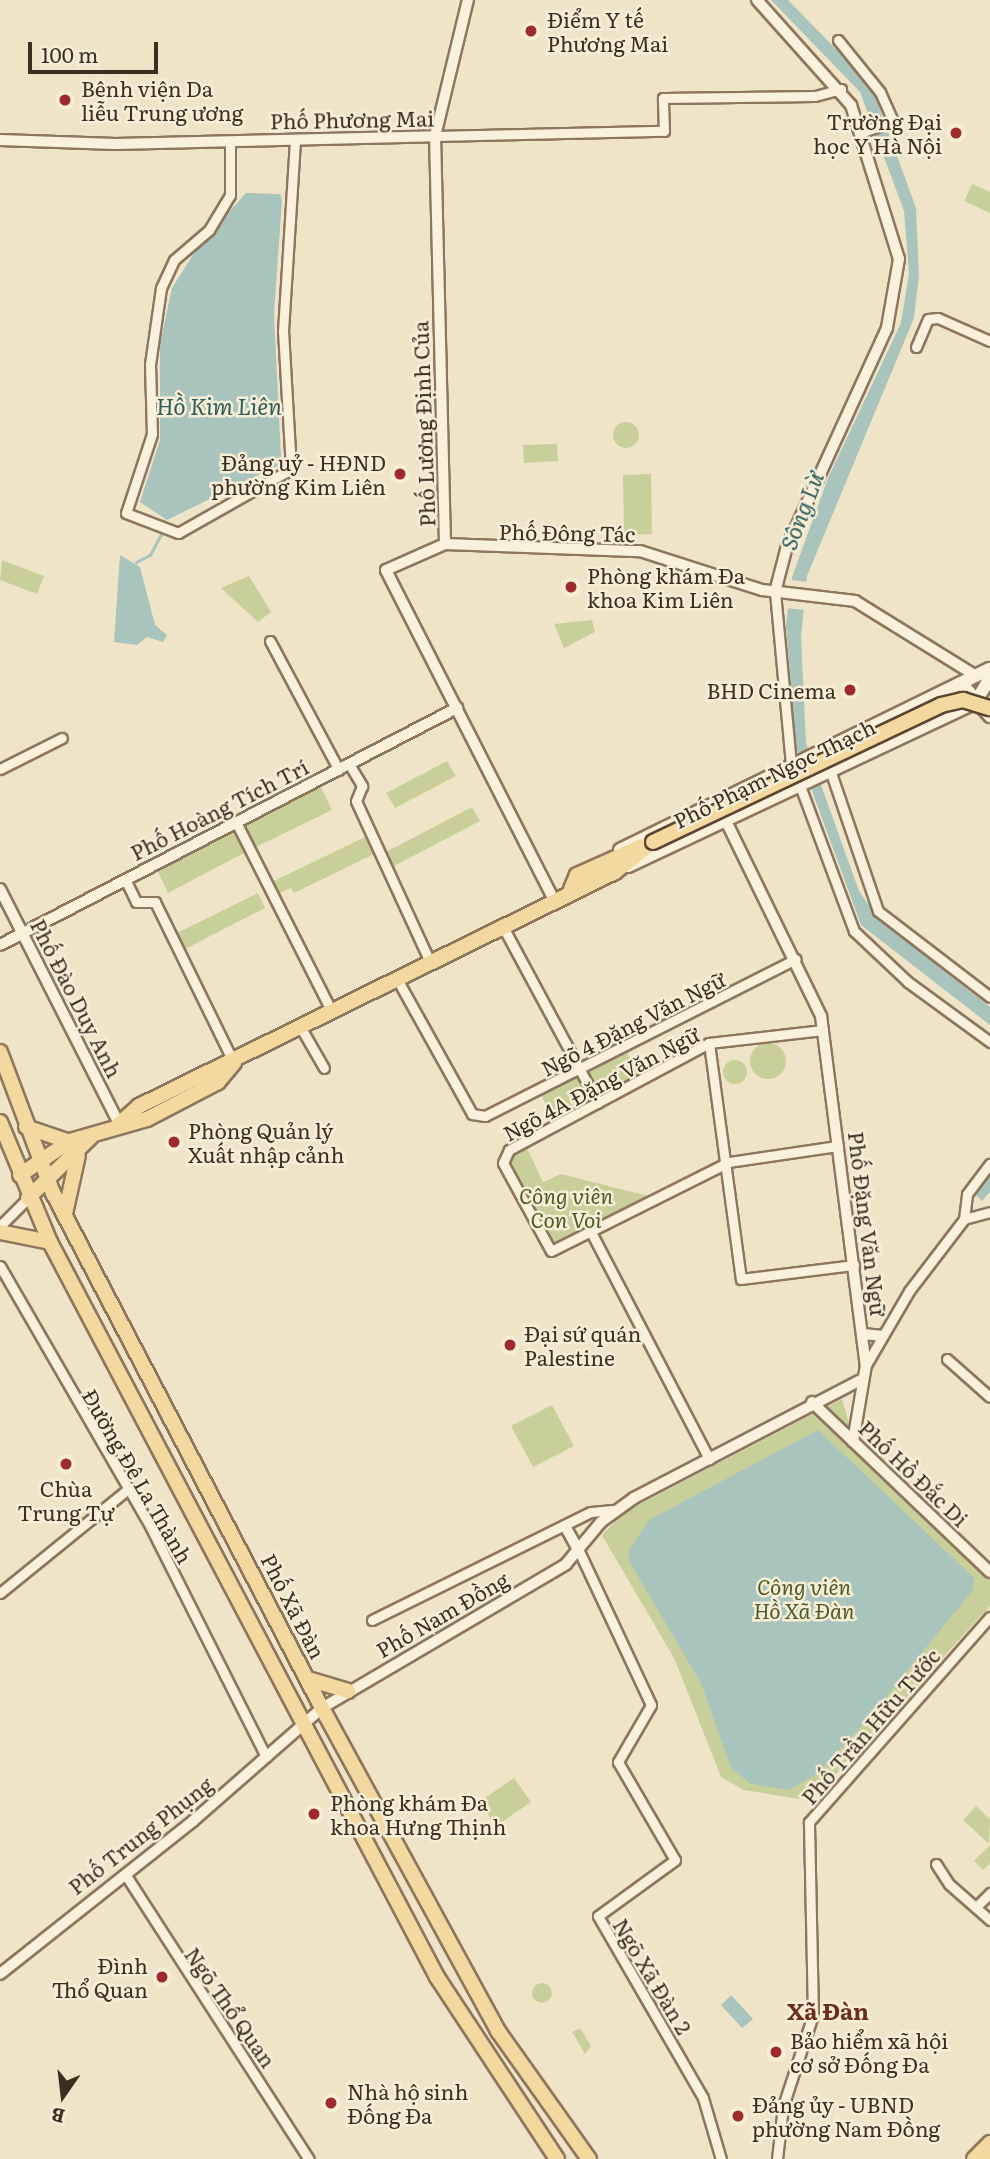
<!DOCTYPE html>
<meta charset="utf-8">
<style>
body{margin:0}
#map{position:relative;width:990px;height:2159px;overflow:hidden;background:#f0e4c8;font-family:Literata,serif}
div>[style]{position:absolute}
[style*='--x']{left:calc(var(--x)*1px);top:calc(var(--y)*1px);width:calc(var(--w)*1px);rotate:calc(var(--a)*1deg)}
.green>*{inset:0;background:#c9cf9b}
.round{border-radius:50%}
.water>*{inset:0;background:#a9c4bc}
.pier>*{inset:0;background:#f0e4c8}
.stream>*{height:2.5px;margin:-1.25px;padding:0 1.25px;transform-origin:1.25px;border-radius:1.25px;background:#a9c4bc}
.roads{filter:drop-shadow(2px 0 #8d765c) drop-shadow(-2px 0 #8d765c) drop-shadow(0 2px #8d765c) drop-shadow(0 -2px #8d765c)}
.minor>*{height:9px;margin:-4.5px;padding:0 4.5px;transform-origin:4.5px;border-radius:4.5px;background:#faf1dc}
.tertiary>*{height:10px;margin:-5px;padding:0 5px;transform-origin:5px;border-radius:5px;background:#faf1dc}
.secondary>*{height:12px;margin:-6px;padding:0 6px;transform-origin:6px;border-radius:6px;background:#faf1dc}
.primary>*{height:14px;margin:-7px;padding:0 7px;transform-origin:7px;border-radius:7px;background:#f3d9a0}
.bridges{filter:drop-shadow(2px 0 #5b4430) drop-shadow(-2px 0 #5b4430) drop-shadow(0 2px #5b4430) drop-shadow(0 -2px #5b4430)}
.primary-bridge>*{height:14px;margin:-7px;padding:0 7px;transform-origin:7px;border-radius:7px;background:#f3d9a0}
.dots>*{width:19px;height:19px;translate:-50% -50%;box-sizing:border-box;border:4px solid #f7eed8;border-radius:50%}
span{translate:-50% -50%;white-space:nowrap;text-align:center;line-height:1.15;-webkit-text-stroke:5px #f7eed8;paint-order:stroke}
.poi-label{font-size:21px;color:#3d2e20}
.left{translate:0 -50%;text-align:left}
.right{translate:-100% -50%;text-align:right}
.street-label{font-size:21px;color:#3d2e20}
.park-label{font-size:21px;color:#4d5a26;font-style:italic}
.water-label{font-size:23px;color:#2f5d5a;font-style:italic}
.neighbourhood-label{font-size:23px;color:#6b2e1e;font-weight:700}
.north{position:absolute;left:28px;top:2061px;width:70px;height:70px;-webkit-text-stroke:5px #f7eed8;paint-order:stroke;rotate:194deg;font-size:19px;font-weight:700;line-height:28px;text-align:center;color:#3d2e20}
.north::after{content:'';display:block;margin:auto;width:24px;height:32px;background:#3d2e20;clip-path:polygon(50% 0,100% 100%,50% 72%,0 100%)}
.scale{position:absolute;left:28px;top:42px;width:130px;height:32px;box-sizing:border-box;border:4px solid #3d2e20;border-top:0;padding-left:9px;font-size:21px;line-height:24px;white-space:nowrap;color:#3d2e20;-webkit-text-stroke:5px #f7eed8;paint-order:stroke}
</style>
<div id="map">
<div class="green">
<div style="clip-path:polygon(972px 184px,990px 192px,990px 213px,964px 201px)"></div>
<div class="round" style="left:613px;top:422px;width:26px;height:26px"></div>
<div style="clip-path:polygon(557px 444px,558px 461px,524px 463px,523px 445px)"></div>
<div style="clip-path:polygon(651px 474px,652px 534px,624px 535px,623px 475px)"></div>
<div style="clip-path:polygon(2px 560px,44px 576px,37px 594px,0 580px)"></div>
<div style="clip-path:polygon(249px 576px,271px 612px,258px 622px,221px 588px)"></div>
<div style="clip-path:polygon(592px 620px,595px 632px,564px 648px,554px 624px)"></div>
<div style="clip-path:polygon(447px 761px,456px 776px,395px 808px,386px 793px)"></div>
<div style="clip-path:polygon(320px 785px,332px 810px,252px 849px,240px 824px)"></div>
<div style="clip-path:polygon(472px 807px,480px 821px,394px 866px,386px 852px)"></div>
<div style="clip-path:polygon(234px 828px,246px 852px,168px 893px,156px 868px)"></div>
<div style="clip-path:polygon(365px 837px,374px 854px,294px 893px,291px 888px,280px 893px,274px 881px)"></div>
<div style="clip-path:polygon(258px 893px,265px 908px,185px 949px,177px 933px)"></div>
<div class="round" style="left:750px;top:1043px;width:36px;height:36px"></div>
<div style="clip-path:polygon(627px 1052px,639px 1076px,599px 1096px,587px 1073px)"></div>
<div class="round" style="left:723px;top:1060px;width:24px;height:24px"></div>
<div style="clip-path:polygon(576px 1077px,589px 1103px,554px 1120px,541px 1095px)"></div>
<div style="clip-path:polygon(526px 1146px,543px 1182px,561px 1174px,652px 1197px,552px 1247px,506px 1161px)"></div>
<div style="clip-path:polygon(842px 1399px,849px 1423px,847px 1427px,825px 1408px)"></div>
<div style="clip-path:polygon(552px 1405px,574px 1446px,533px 1467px,511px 1426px)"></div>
<div style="clip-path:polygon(813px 1414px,990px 1577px,990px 1606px,818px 1794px,800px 1799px,744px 1790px,721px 1777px,675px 1660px,602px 1535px,625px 1512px)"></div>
<div style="clip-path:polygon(514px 1778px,531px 1802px,496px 1826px,479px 1802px)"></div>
<div style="clip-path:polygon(976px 1806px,990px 1819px,989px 1844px,963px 1820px)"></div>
<div style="clip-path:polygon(990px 1845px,990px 1863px,983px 1870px,974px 1861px)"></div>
<div class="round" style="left:532px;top:1983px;width:20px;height:20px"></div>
<div style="clip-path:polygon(580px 2028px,591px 2046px,585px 2054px,572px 2032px)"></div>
</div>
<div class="water">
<div style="clip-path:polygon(771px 0,788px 0,871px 85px,916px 208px,919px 275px,914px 318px,807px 576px,801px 637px,806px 743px,859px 891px,879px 920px,990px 1007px,990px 1025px,861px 925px,796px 747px,786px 625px,792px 577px,828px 478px,901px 323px,909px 273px,904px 211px,860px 92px)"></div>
<div style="clip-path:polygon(246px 193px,280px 194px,282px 200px,274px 314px,281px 457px,279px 465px,167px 520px,140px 502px,160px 440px,160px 344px,172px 288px,199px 245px)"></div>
<div style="clip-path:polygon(120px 555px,140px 567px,155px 625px,167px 635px,163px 642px,147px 637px,137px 645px,114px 642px)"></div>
<div style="clip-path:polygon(990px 1175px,990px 1192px,982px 1201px,975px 1194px)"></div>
<div style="clip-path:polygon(818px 1430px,974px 1578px,973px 1590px,867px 1720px,818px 1773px,789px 1790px,751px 1784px,731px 1768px,701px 1683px,629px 1561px,629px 1550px,649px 1520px)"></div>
<div style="clip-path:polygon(731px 1995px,753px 2019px,742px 2028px,721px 2005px)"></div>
</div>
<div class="pier">
<div style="clip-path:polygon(788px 580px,810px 582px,807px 610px,785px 608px)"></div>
</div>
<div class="stream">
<div style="--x:136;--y:562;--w:16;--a:-27"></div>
<div style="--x:150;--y:555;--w:24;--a:-62"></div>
</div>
<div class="roads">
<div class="minor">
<div style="--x:838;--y:40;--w:67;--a:51.1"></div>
<div style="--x:880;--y:92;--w:32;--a:66"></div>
<div style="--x:893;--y:121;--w:32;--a:160"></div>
<div style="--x:435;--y:136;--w:229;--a:-1.3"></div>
<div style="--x:664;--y:131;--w:33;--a:-92"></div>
<div style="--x:663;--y:98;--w:152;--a:-0.8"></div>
<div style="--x:815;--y:96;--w:27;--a:-15"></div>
<div style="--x:230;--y:141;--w:54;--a:90"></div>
<div style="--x:230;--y:195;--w:41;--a:121"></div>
<div style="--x:209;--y:230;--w:46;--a:139.4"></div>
<div style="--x:174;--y:260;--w:31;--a:115"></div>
<div style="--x:161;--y:288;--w:77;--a:98.2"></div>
<div style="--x:150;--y:364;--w:70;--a:88.4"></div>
<div style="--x:152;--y:434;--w:83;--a:108.2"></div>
<div style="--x:126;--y:513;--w:56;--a:21"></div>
<div style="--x:178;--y:533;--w:130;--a:-29.5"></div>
<div style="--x:291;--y:469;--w:138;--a:-93.3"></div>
<div style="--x:283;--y:331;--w:191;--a:-86.4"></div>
<div style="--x:916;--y:347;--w:30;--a:-67"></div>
<div style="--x:928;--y:319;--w:10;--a:-6"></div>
<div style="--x:938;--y:318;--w:57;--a:23.9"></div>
<div style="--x:775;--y:592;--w:173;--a:84.7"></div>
<div style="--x:270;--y:641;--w:146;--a:61.9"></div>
<div style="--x:349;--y:764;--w:26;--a:59"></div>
<div style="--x:362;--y:786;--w:16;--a:112"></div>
<div style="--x:356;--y:801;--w:177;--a:65.3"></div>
<div style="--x:0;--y:769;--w:69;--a:-26.6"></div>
<div style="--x:830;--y:770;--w:149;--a:71.2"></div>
<div style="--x:878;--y:911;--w:141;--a:37.5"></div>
<div style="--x:799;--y:783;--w:158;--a:69.6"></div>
<div style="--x:854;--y:931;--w:74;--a:43.4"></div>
<div style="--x:908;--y:982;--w:102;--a:36.2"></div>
<div style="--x:236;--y:822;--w:213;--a:63.2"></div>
<div style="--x:125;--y:879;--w:25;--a:64"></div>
<div style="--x:136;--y:902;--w:19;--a:0"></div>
<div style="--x:155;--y:902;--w:179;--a:63.9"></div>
<div style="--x:502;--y:925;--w:202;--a:61.7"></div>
<div style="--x:397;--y:979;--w:154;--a:60.9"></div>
<div style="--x:472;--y:1114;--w:13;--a:9"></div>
<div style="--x:485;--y:1116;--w:348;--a:-26.8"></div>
<div style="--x:301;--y:1028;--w:46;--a:60.1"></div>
<div style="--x:823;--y:1030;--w:115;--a:173.5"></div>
<div style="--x:709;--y:1043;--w:227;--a:151.9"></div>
<div style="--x:509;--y:1150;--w:14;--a:115"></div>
<div style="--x:503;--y:1163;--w:100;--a:61.4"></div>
<div style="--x:551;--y:1251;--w:199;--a:-26.6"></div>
<div style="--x:729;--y:1162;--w:110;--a:-8.4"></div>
<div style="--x:709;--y:1043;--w:238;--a:82.3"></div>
<div style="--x:741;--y:1279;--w:114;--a:-7.1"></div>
<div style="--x:964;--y:1219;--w:27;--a:-15"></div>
<div style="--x:0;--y:1226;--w:40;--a:-45"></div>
<div style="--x:591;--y:1232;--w:256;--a:62.5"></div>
<div style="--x:0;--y:1266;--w:302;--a:60"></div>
<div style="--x:151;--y:1528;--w:256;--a:63.3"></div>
<div style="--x:947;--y:1359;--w:57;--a:41.5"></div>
<div style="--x:866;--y:1365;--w:86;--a:-59.8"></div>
<div style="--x:909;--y:1291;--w:91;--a:-52.6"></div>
<div style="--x:964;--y:1219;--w:25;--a:-83"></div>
<div style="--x:967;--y:1194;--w:38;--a:-53"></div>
<div style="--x:578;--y:1549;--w:172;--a:64.9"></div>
<div style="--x:651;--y:1705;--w:66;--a:120.1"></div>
<div style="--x:618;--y:1762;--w:113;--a:59.8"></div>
<div style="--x:675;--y:1860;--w:95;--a:144"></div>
<div style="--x:598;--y:1916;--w:210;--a:60"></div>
<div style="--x:703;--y:2098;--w:64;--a:73.6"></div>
<div style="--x:0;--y:1593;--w:165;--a:-39.1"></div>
<div style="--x:372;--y:1620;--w:244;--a:-26.3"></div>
<div style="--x:591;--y:1512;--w:25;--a:-5"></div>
<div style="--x:936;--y:1864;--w:24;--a:57"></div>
<div style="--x:949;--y:1884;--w:55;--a:41.3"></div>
<div style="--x:125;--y:1874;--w:339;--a:57.2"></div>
<div style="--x:976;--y:1907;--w:20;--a:-45"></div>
<div style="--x:777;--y:2159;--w:53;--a:-83.5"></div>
<div style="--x:783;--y:2106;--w:96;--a:-71.8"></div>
<div style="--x:813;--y:2015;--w:193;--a:-91.2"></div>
<div style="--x:809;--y:1822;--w:273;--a:-48.6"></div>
</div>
<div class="tertiary">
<div style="--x:757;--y:0;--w:141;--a:48.2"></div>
<div style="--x:851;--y:105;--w:161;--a:72.7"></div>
<div style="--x:899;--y:259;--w:70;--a:99.9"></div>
<div style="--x:887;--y:328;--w:240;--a:114.6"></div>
<div style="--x:787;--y:546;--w:48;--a:104.6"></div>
<div style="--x:0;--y:140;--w:116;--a:2"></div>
<div style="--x:116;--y:144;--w:319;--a:-1.4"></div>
<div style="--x:445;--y:544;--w:408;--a:-91.4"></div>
<div style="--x:435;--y:136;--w:140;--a:-76.4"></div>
<div style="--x:725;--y:819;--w:219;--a:64"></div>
<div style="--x:821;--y:1016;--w:352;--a:82.7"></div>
<div style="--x:866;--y:1365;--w:78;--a:99.6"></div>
<div style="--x:0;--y:889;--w:263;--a:63.1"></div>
<div style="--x:553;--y:898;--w:368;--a:-117"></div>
<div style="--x:386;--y:570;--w:64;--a:-23.8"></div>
<div style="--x:445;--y:544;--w:195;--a:2.1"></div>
<div style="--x:640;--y:551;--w:128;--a:17.7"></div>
<div style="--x:762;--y:590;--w:94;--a:6.7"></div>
<div style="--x:855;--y:601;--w:142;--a:31.8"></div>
<div style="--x:0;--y:945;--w:515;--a:-27.41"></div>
<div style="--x:863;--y:1334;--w:20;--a:6"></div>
<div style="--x:812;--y:1402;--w:246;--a:43.7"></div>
<div style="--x:565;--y:1526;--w:26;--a:61"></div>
<div style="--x:0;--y:1974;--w:246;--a:-38.4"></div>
<div style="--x:193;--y:1821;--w:171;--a:-41.2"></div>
<div style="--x:322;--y:1708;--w:283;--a:-30.5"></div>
<div style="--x:566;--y:1564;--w:55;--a:-50.2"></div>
<div style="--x:601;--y:1522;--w:41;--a:-36"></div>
<div style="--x:634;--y:1498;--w:254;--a:-27.5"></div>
</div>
<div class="secondary">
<div style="--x:962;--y:684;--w:43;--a:48.8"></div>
<div style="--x:620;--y:850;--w:412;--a:-26.1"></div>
<div style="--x:628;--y:866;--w:383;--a:-25.2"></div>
<div style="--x:975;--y:703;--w:29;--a:-59"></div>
</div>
<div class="primary">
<div style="--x:571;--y:889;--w:15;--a:-67"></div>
<div style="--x:577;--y:875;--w:71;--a:-24"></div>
<div style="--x:0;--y:1052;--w:151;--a:69.4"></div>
<div style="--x:53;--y:1193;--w:581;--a:62.42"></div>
<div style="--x:322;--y:1708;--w:368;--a:61.4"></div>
<div style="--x:498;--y:2031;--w:157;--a:54.6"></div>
<div style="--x:0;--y:1122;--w:130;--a:67.4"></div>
<div style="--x:50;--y:1242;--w:831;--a:62.23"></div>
<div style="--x:437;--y:1977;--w:218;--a:56.6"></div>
<div style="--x:119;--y:1124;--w:27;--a:-42"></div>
<div style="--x:139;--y:1106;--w:530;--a:-26.18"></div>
<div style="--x:615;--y:872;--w:48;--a:-38.3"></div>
<div style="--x:26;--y:1127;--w:43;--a:18.9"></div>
<div style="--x:20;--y:1175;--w:60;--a:-34.2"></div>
<div style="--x:70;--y:1141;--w:80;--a:-15.9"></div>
<div style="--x:147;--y:1119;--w:80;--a:-27.5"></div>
<div style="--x:218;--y:1082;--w:25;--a:-50"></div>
<div style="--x:28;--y:1198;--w:88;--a:-44.1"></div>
<div style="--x:65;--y:1214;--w:60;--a:-77.6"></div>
<div style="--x:0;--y:1232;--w:51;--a:11.3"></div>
<div style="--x:308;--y:1679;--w:42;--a:16.7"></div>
<div style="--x:974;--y:2159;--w:23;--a:-45"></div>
<div style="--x:988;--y:2159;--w:3;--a:-45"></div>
</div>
</div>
<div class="bridges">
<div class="primary-bridge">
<div style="--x:653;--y:842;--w:319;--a:-25.4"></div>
<div style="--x:941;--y:705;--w:23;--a:-13"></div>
<div style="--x:963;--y:700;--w:28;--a:17"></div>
</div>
</div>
<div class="dots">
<div style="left:531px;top:31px;background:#9e2a2b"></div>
<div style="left:65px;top:100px;background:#9e2a2b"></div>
<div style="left:956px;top:133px;background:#9e2a2b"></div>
<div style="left:400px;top:474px;background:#9e2a2b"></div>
<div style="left:571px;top:587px;background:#9e2a2b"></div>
<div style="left:850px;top:690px;background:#9e2a2b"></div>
<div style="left:174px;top:1142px;background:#9e2a2b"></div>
<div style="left:510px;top:1345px;background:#9e2a2b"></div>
<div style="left:66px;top:1464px;background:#9e2a2b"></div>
<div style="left:314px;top:1814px;background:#9e2a2b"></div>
<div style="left:162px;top:1977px;background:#9e2a2b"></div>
<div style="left:776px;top:2052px;background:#9e2a2b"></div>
<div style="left:331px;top:2103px;background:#9e2a2b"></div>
<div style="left:738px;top:2116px;background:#9e2a2b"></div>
</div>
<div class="poi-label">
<span class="left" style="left:547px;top:31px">Điểm Y tế<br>Phương Mai</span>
<span class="left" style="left:81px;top:100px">Bệnh viện Da<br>liễu Trung ương</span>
<span class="right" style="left:942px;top:133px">Trường Đại<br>học Y Hà Nội</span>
<span class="right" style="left:386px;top:474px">Đảng uỷ - HĐND<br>phường Kim Liên</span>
<span class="left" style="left:587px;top:587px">Phòng khám Đa<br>khoa Kim Liên</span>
<span class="right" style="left:836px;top:690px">BHD Cinema</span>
<span class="left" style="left:188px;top:1142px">Phòng Quản lý<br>Xuất nhập cảnh</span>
<span class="left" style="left:524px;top:1345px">Đại sứ quán<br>Palestine</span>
<span style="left:66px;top:1500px">Chùa<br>Trung Tự</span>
<span class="left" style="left:330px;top:1814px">Phòng khám Đa<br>khoa Hưng Thịnh</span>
<span class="right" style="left:148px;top:1977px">Đình<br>Thổ Quan</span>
<span class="left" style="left:790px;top:2052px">Bảo hiểm xã hội<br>cơ sở Đống Đa</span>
<span class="left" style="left:347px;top:2103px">Nhà hộ sinh<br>Đống Đa</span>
<span class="left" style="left:752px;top:2116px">Đảng ủy - UBND<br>phường Nam Đồng</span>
</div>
<div class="street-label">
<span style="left:352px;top:119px;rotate:-1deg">Phố Phương Mai</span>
<span style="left:423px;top:424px;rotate:-92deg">Phố Lương Định Của</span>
<span style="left:567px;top:532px;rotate:1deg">Phố Đông Tác</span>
<span style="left:774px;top:773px;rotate:-26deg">Phố Phạm Ngọc Thạch</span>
<span style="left:219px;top:809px;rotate:-27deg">Phố Hoàng Tích Trí</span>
<span style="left:77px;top:998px;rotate:63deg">Phố Đào Duy Anh</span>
<span style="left:633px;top:1023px;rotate:-27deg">Ngõ 4 Đặng Văn Ngữ</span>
<span style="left:601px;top:1083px;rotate:-28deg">Ngõ 4A Đặng Văn Ngữ</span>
<span style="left:868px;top:1224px;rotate:83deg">Phố Đặng Văn Ngữ</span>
<span style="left:914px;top:1473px;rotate:44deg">Phố Hồ Đắc Di</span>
<span style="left:138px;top:1476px;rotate:60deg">Đường Đê La Thành</span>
<span style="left:294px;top:1606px;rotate:63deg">Phố Xã Đàn</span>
<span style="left:442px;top:1614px;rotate:-30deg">Phố Nam Đồng</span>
<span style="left:870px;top:1726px;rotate:-49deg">Phố Trần Hữu Tước</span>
<span style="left:140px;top:1835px;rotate:-38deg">Phố Trung Phụng</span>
<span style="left:653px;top:1976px;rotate:59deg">Ngõ Xã Đàn 2</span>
<span style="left:231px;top:2007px;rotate:55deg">Ngõ Thổ Quan</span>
</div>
<div class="park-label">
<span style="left:566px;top:1207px">Công viên<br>Con Voi</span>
<span style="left:804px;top:1598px">Công viên<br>Hồ Xã Đàn</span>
</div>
<div class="water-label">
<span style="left:219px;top:405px">Hồ Kim Liên</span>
<span style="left:801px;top:510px;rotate:-69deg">Sông Lừ</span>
</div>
<div class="neighbourhood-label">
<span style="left:828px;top:2010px">Xã Đàn</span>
</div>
<div class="north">B</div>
<div class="scale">100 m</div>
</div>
